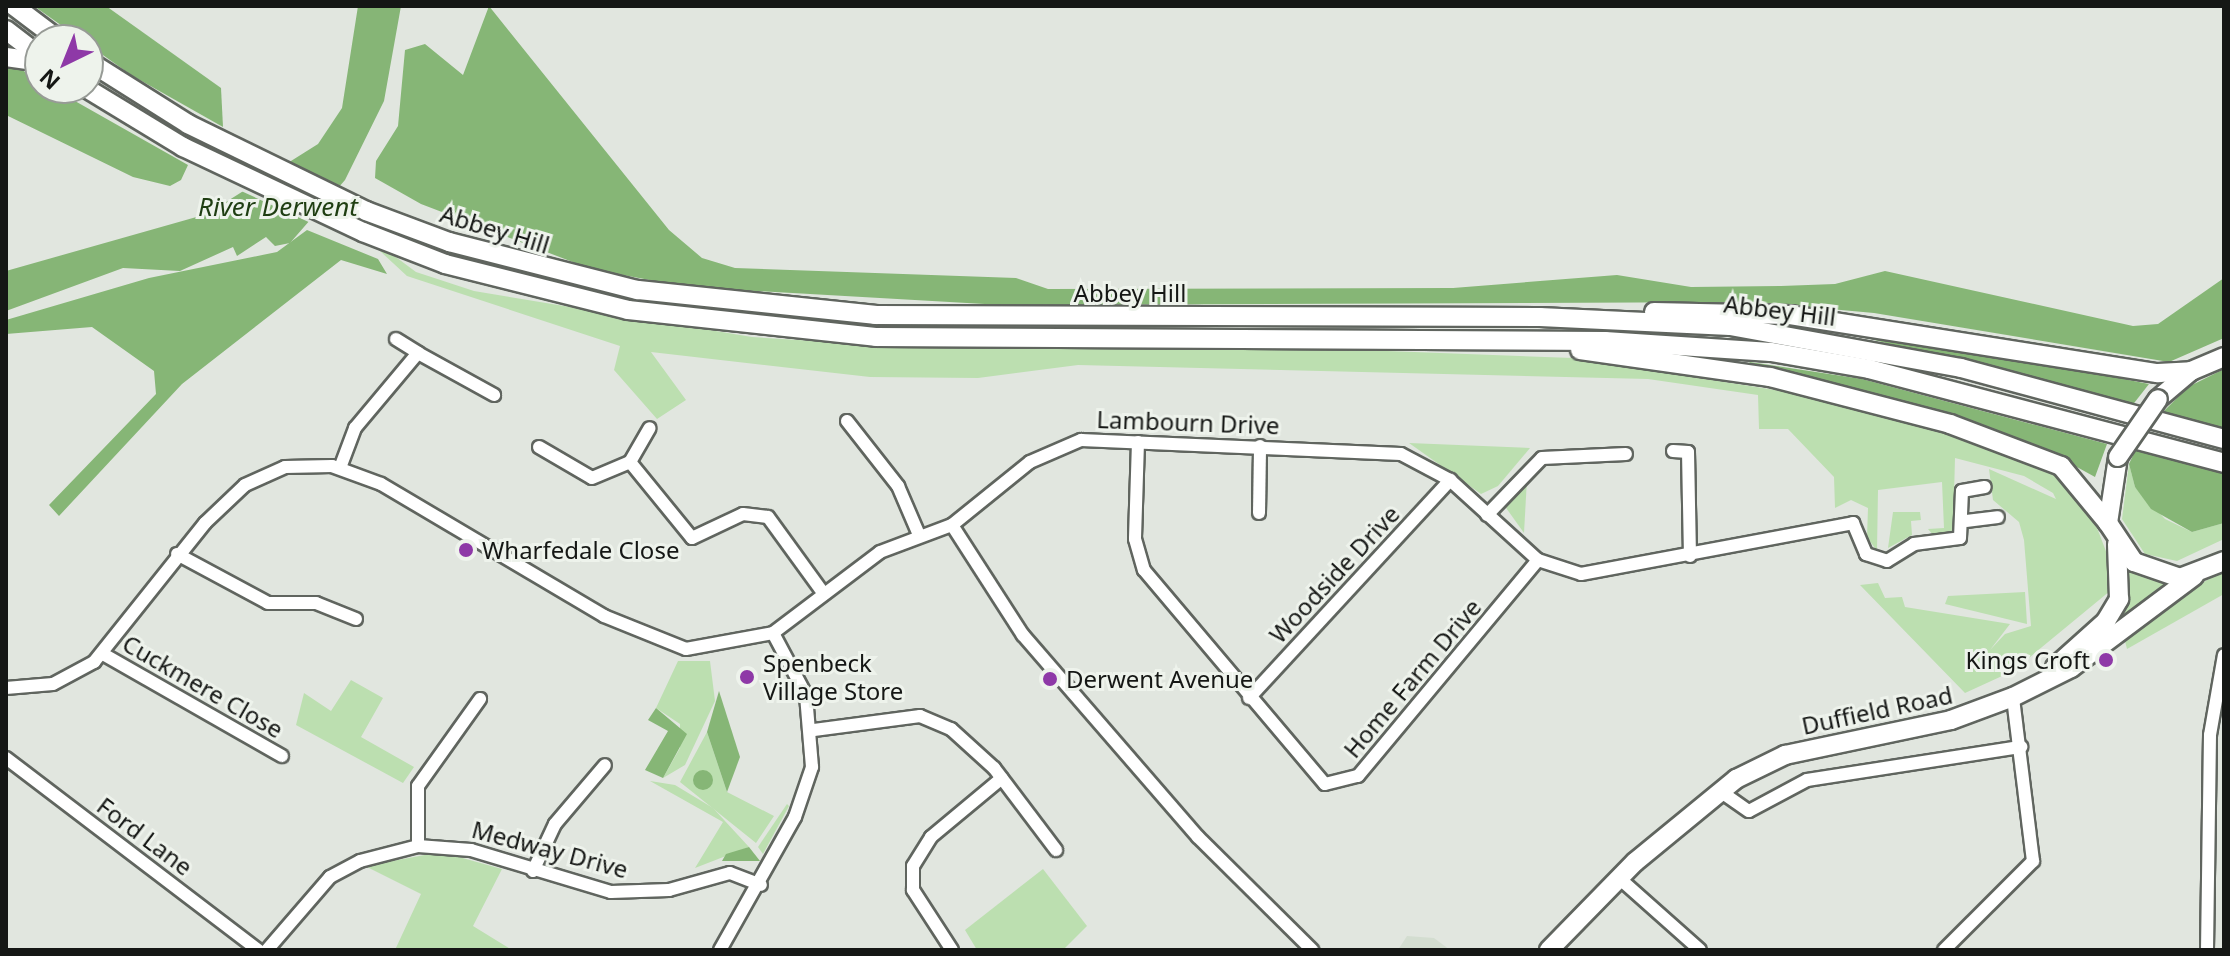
<!DOCTYPE html>
<style>
body{margin:0}
#map{position:relative;width:2230px;height:956px;overflow:hidden;background:#e1e6df;font-family:"Noto Sans",sans-serif}
div>[style]{position:absolute}
[style*='--x']{left:calc(var(--x)*1px);top:calc(var(--y)*1px);width:calc(var(--w)*1px);rotate:calc(var(--a)*1deg)}
.built>*{inset:0;background:#d3ddd0}
.green>*{inset:0;background:#bcdfb0}
.forest>*{inset:0;background:#86b676}
.round{border-radius:50%}
.water>*{inset:0;background:#86b576}
.pier>*{inset:0;background:#e1e6df}
.roads{filter:drop-shadow(2px 0 #60655f) drop-shadow(-2px 0 #60655f) drop-shadow(0 2px #60655f) drop-shadow(0 -2px #60655f)}
.minor>*{height:12px;margin:-6px;padding:0 6px;transform-origin:6px;border-radius:6px;background:#fff}
.highway>*{height:18px;margin:-9px;padding:0 9px;transform-origin:9px;border-radius:9px;background:#fff}
.bridges{filter:drop-shadow(2px 0 #60655f) drop-shadow(-2px 0 #60655f) drop-shadow(0 2px #60655f) drop-shadow(0 -2px #60655f)}
.highway-bridge>*{height:18px;margin:-9px;padding:0 9px;transform-origin:9px;border-radius:9px;background:#fff}
.dots>*{width:22px;height:22px;translate:-50% -50%;box-sizing:border-box;border:4px solid #eef3ec;border-radius:50%}
span{translate:-50% -50%;white-space:nowrap;text-align:center;line-height:1.15;-webkit-text-stroke:6px #eef3ec;paint-order:stroke}
.street-label{font-size:24px;color:#151715}
.poi-label{font-size:24px;color:#151715}
.left{translate:0 -50%;text-align:left}
.right{translate:-100% -50%;text-align:right}
.water-label{font-size:26px;color:#1f3e12;font-style:italic}
.frame{position:absolute;inset:0;border:8px solid #151715;pointer-events:none}
.north{position:absolute;left:24px;top:24px;width:80px;height:80px;box-sizing:border-box;background:#eef3ec;border:2px solid #979b96;border-radius:50%;rotate:223deg;font-size:22px;font-weight:700;line-height:32px;text-align:center;color:#151715}
.north::after{content:'';display:block;margin:auto;width:28px;height:36px;background:#8e39a7;clip-path:polygon(50% 0,100% 100%,50% 72%,0 100%)}
</style>
<div id="map">
<div class="built">
<div style="clip-path:polygon(1407px 936px,1434px 938px,1450px 950px,1398px 950px)"></div>
</div>
<div class="green">
<div style="clip-path:polygon(385px 249px,416px 272px,474px 291px,752px 337px,926px 348px,1282px 347px,1573px 358px,1864px 404px,2022px 455px,2071px 481px,2086px 499px,2112px 567px,2110px 591px,2013px 671px,1965px 693px,1860px 585px,1878px 583px,1885px 598px,1902px 597px,1905px 607px,2010px 624px,1990px 650px,2005px 634px,2031px 626px,2024px 540px,2019px 522px,1993px 500px,1989px 469px,2056px 499px,2053px 493px,2024px 476px,1955px 458px,1953px 532px,1934px 536px,1928px 529px,1944px 528px,1942px 482px,1878px 490px,1877px 551px,1867px 537px,1868px 508px,1851px 500px,1835px 508px,1834px 477px,1788px 429px,1759px 429px,1758px 395px,1648px 379px,1078px 365px,978px 378px,870px 377px,651px 352px,686px 400px,657px 419px,614px 370px,620px 346px,407px 276px,380px 251px)"></div>
<div style="clip-path:polygon(1409px 443px,1530px 448px,1498px 486px,1481px 494px)"></div>
<div style="clip-path:polygon(2129px 464px,2135px 487px,2165px 519px,2192px 532px,2224px 523px,2224px 539px,2177px 561px,2145px 554px,2122px 519px)"></div>
<div style="clip-path:polygon(1527px 479px,1524px 533px,1504px 505px)"></div>
<div style="clip-path:polygon(1893px 512px,1920px 512px,1921px 520px,1911px 521px,1912px 535px,1888px 548px)"></div>
<div style="clip-path:polygon(2127px 565px,2167px 586px,2103px 634px,2123px 599px)"></div>
<div style="clip-path:polygon(2224px 570px,2224px 594px,2127px 649px,2125px 641px,2144px 618px)"></div>
<div style="clip-path:polygon(2025px 592px,2027px 624px,1945px 604px,1948px 596px)"></div>
<div style="clip-path:polygon(678px 661px,710px 661px,715px 701px,685px 765px,663px 778px,680px 748px,680px 724px,656px 708px)"></div>
<div style="clip-path:polygon(351px 680px,383px 698px,361px 737px,414px 767px,403px 783px,296px 725px,304px 693px,331px 711px)"></div>
<div style="clip-path:polygon(707px 732px,727px 792px,774px 816px,756px 843px,680px 782px)"></div>
<div style="clip-path:polygon(650px 781px,675px 785px,713px 808px,749px 847px,695px 868px,723px 822px)"></div>
<div style="clip-path:polygon(787px 804px,789px 806px,763px 854px,758px 847px)"></div>
<div style="clip-path:polygon(441px 852px,502px 869px,473px 926px,512px 950px,395px 950px,421px 894px,365px 866px)"></div>
<div style="clip-path:polygon(1043px 869px,1087px 926px,1063px 950px,977px 950px,965px 930px)"></div>
</div>
<div class="forest">
<div style="clip-path:polygon(34px 6px,106px 6px,221px 88px,223px 127px,131px 75px)"></div>
<div style="clip-path:polygon(489px 6px,669px 230px,702px 258px,735px 268px,1016px 278px,1048px 289px,1453px 288px,1617px 275px,1691px 287px,1781px 286px,1835px 284px,1885px 271px,2133px 326px,2158px 324px,2224px 278px,2224px 338px,2169px 362px,1874px 313px,1752px 302px,1002px 305px,687px 287px,591px 269px,421px 204px,375px 178px,376px 161px,398px 126px,405px 50px,425px 44px,463px 75px)"></div>
<div style="clip-path:polygon(6px 68px,22px 69px,40px 88px,52px 88px,188px 165px,181px 180px,170px 186px,133px 177px,6px 115px)"></div>
<div style="clip-path:polygon(307px 230px,378px 259px,387px 274px,341px 260px,182px 384px,59px 516px,49px 505px,156px 394px,154px 371px,92px 327px,6px 334px,6px 320px,149px 278px,277px 252px)"></div>
<div style="clip-path:polygon(1855px 335px,1926px 340px,2149px 384px,2131px 407px)"></div>
<div style="clip-path:polygon(1750px 362px,1862px 379px,2107px 444px,2095px 477px,2046px 450px,1956px 418px,1745px 367px)"></div>
<div style="clip-path:polygon(2224px 369px,2224px 431px,2161px 414px,2188px 387px)"></div>
<div style="clip-path:polygon(2136px 449px,2224px 473px,2224px 523px,2192px 532px,2151px 509px,2135px 487px,2129px 464px)"></div>
<div style="clip-path:polygon(719px 691px,740px 757px,727px 792px,707px 732px)"></div>
<div style="clip-path:polygon(656px 708px,687px 734px,663px 778px,645px 770px,668px 731px,648px 720px)"></div>
<div class="round" style="left:693px;top:770px;width:20px;height:20px"></div>
<div style="clip-path:polygon(749px 847px,760px 861px,722px 861px,726px 854px)"></div>
</div>
<div class="water">
<div style="clip-path:polygon(358px 6px,401px 6px,384px 101px,345px 180px,290px 243px,275px 246px,266px 237px,237px 256px,233px 247px,180px 271px,123px 268px,6px 311px,6px 271px,207px 214px,318px 144px,342px 108px)"></div>
</div>
<div class="pier">
<div style="clip-path:polygon(284px 162px,342px 190px,313px 224px,239px 190px)"></div>
</div>
<div class="roads">
<div class="minor">
<div style="--x:396;--y:339;--w:26;--a:32"></div>
<div style="--x:847;--y:421;--w:83;--a:51.9"></div>
<div style="--x:898;--y:486;--w:53;--a:66.8"></div>
<div style="--x:1138;--y:442;--w:97;--a:91.8"></div>
<div style="--x:1135;--y:539;--w:32;--a:74"></div>
<div style="--x:1144;--y:570;--w:280;--a:49.8"></div>
<div style="--x:1325;--y:784;--w:34;--a:-14"></div>
<div style="--x:1358;--y:776;--w:281;--a:-50.2"></div>
<div style="--x:539;--y:447;--w:61;--a:30.3"></div>
<div style="--x:592;--y:478;--w:41;--a:-22.8"></div>
<div style="--x:630;--y:462;--w:98;--a:50.8"></div>
<div style="--x:692;--y:538;--w:56;--a:-25.2"></div>
<div style="--x:743;--y:514;--w:25;--a:7"></div>
<div style="--x:768;--y:517;--w:95;--a:54"></div>
<div style="--x:1673;--y:451;--w:15;--a:4"></div>
<div style="--x:1688;--y:452;--w:104;--a:88.9"></div>
<div style="--x:630;--y:462;--w:39;--a:-60"></div>
<div style="--x:340;--y:468;--w:43;--a:-69.4"></div>
<div style="--x:355;--y:428;--w:98;--a:-50"></div>
<div style="--x:418;--y:353;--w:87;--a:28.9"></div>
<div style="--x:1259;--y:513;--w:67;--a:-89.1"></div>
<div style="--x:1487;--y:515;--w:79;--a:-46"></div>
<div style="--x:1542;--y:458;--w:84;--a:-2.7"></div>
<div style="--x:1966;--y:521;--w:32;--a:-7"></div>
<div style="--x:952;--y:525;--w:131;--a:57.2"></div>
<div style="--x:1023;--y:635;--w:267;--a:49.1"></div>
<div style="--x:1198;--y:837;--w:161;--a:44.7"></div>
<div style="--x:177;--y:554;--w:103;--a:28.3"></div>
<div style="--x:268;--y:603;--w:48;--a:0"></div>
<div style="--x:316;--y:603;--w:43;--a:21.8"></div>
<div style="--x:103;--y:654;--w:206;--a:29.7"></div>
<div style="--x:6;--y:688;--w:47;--a:-4.9"></div>
<div style="--x:53;--y:684;--w:47;--a:-28.2"></div>
<div style="--x:94;--y:662;--w:178;--a:-51.4"></div>
<div style="--x:205;--y:523;--w:55;--a:-43.5"></div>
<div style="--x:245;--y:485;--w:44;--a:-24.2"></div>
<div style="--x:285;--y:467;--w:47;--a:-1.2"></div>
<div style="--x:332;--y:466;--w:52;--a:20.2"></div>
<div style="--x:381;--y:484;--w:259;--a:30.6"></div>
<div style="--x:604;--y:616;--w:88;--a:21.9"></div>
<div style="--x:686;--y:649;--w:88;--a:-10.4"></div>
<div style="--x:773;--y:633;--w:134;--a:-37.1"></div>
<div style="--x:880;--y:552;--w:77;--a:-20.6"></div>
<div style="--x:952;--y:525;--w:100;--a:-38.9"></div>
<div style="--x:1030;--y:462;--w:56;--a:-23.3"></div>
<div style="--x:1081;--y:440;--w:320;--a:2.5"></div>
<div style="--x:1401;--y:454;--w:55;--a:28"></div>
<div style="--x:1450;--y:480;--w:119;--a:42.3"></div>
<div style="--x:1538;--y:560;--w:45;--a:18"></div>
<div style="--x:1581;--y:574;--w:277;--a:-10.6"></div>
<div style="--x:1853;--y:523;--w:34;--a:67"></div>
<div style="--x:1866;--y:554;--w:22;--a:18"></div>
<div style="--x:1887;--y:561;--w:32;--a:-32"></div>
<div style="--x:1914;--y:544;--w:46;--a:-7.4"></div>
<div style="--x:1960;--y:538;--w:47;--a:-87.6"></div>
<div style="--x:1962;--y:491;--w:23;--a:-10"></div>
<div style="--x:1249;--y:698;--w:297;--a:-47.3"></div>
<div style="--x:814;--y:730;--w:107;--a:-7.5"></div>
<div style="--x:920;--y:716;--w:34;--a:23"></div>
<div style="--x:951;--y:729;--w:58;--a:42.2"></div>
<div style="--x:994;--y:768;--w:103;--a:52.9"></div>
<div style="--x:6;--y:758;--w:317;--a:37.3"></div>
<div style="--x:1720;--y:791;--w:35;--a:35"></div>
<div style="--x:1749;--y:811;--w:66;--a:-28.1"></div>
<div style="--x:1807;--y:780;--w:217;--a:-8.8"></div>
<div style="--x:418;--y:846;--w:60;--a:-90"></div>
<div style="--x:418;--y:786;--w:107;--a:-54.5"></div>
<div style="--x:533;--y:871;--w:52;--a:-64.9"></div>
<div style="--x:555;--y:824;--w:77;--a:-49.7"></div>
<div style="--x:1619;--y:878;--w:108;--a:41.6"></div>
<div style="--x:267;--y:950;--w:96;--a:-49.2"></div>
<div style="--x:330;--y:877;--w:34;--a:-28"></div>
<div style="--x:360;--y:861;--w:60;--a:-14.5"></div>
<div style="--x:418;--y:846;--w:53;--a:4.3"></div>
<div style="--x:471;--y:850;--w:146;--a:16.7"></div>
<div style="--x:611;--y:892;--w:58;--a:-2"></div>
<div style="--x:669;--y:890;--w:63;--a:-15.6"></div>
<div style="--x:730;--y:873;--w:33;--a:21"></div>
<div style="--x:720;--y:950;--w:153;--a:-60.6"></div>
<div style="--x:795;--y:817;--w:53;--a:-71.2"></div>
<div style="--x:812;--y:767;--w:72;--a:-94.8"></div>
<div style="--x:806;--y:695;--w:70;--a:-118"></div>
<div style="--x:952;--y:950;--w:72;--a:-123"></div>
<div style="--x:913;--y:890;--w:24;--a:-90"></div>
<div style="--x:913;--y:866;--w:34;--a:-58"></div>
<div style="--x:931;--y:837;--w:92;--a:-39.7"></div>
<div style="--x:1944;--y:950;--w:126;--a:-45"></div>
<div style="--x:2033;--y:861;--w:165;--a:-97"></div>
<div style="--x:2207;--y:950;--w:215;--a:-89.2"></div>
<div style="--x:2210;--y:735;--w:81;--a:-80.1"></div>
</div>
<div class="highway">
<div style="--x:14;--y:6;--w:56;--a:37.1"></div>
<div style="--x:6;--y:30;--w:43;--a:37.4"></div>
<div style="--x:6;--y:57;--w:34;--a:8"></div>
<div style="--x:88;--y:61;--w:118;--a:32.2"></div>
<div style="--x:188;--y:124;--w:198;--a:26"></div>
<div style="--x:366;--y:211;--w:89;--a:20.5"></div>
<div style="--x:449;--y:242;--w:195;--a:14.3"></div>
<div style="--x:638;--y:290;--w:238;--a:6"></div>
<div style="--x:875;--y:315;--w:665;--a:0.17"></div>
<div style="--x:1540;--y:317;--w:190;--a:2.7"></div>
<div style="--x:1730;--y:326;--w:235;--a:10.3"></div>
<div style="--x:1961;--y:368;--w:272;--a:15.1"></div>
<div style="--x:86;--y:88;--w:114;--a:31.3"></div>
<div style="--x:183;--y:147;--w:199;--a:25.3"></div>
<div style="--x:363;--y:232;--w:88;--a:21.3"></div>
<div style="--x:445;--y:264;--w:189;--a:14.1"></div>
<div style="--x:628;--y:310;--w:249;--a:6.2"></div>
<div style="--x:876;--y:337;--w:729;--a:0.31"></div>
<div style="--x:1605;--y:341;--w:166;--a:3.8"></div>
<div style="--x:1771;--y:352;--w:99;--a:9.8"></div>
<div style="--x:1869;--y:369;--w:367;--a:14.8"></div>
<div style="--x:1654;--y:312;--w:136;--a:1.3"></div>
<div style="--x:1790;--y:315;--w:373;--a:9"></div>
<div style="--x:2158;--y:373;--w:33;--a:-3"></div>
<div style="--x:1580;--y:350;--w:192;--a:8.1"></div>
<div style="--x:1770;--y:377;--w:186;--a:14.6"></div>
<div style="--x:1950;--y:424;--w:119;--a:20.7"></div>
<div style="--x:2061;--y:466;--w:74;--a:50.5"></div>
<div style="--x:2158;--y:399;--w:43;--a:-40.3"></div>
<div style="--x:2191;--y:371;--w:36;--a:-23"></div>
<div style="--x:2118;--y:457;--w:67;--a:98.6"></div>
<div style="--x:2108;--y:523;--w:47;--a:56.3"></div>
<div style="--x:2134;--y:562;--w:49;--a:19.2"></div>
<div style="--x:2180;--y:578;--w:47;--a:-21.1"></div>
<div style="--x:2055;--y:667;--w:69;--a:-42"></div>
<div style="--x:2106;--y:621;--w:26;--a:-59"></div>
<div style="--x:2119;--y:599;--w:55;--a:-92.1"></div>
<div style="--x:1549;--y:950;--w:123;--a:-45.7"></div>
<div style="--x:1635;--y:862;--w:131;--a:-39.4"></div>
<div style="--x:1736;--y:779;--w:55;--a:-26.1"></div>
<div style="--x:1785;--y:755;--w:170;--a:-11.9"></div>
<div style="--x:1951;--y:720;--w:66;--a:-20.4"></div>
<div style="--x:2013;--y:697;--w:65;--a:-26.6"></div>
<div style="--x:2071;--y:668;--w:154;--a:-36.8"></div>
</div>
</div>
<div class="bridges">
<div class="highway-bridge">
<div style="--x:2118;--y:457;--w:70;--a:-55.4"></div>
</div>
</div>
<div class="dots">
<div style="left:466px;top:550px;background:#8e39a7"></div>
<div style="left:2106px;top:660px;background:#8e39a7"></div>
<div style="left:747px;top:677px;background:#8e39a7"></div>
<div style="left:1050px;top:679px;background:#8e39a7"></div>
</div>
<div class="street-label">
<span style="left:495px;top:229px;rotate:17deg">Abbey Hill</span>
<span style="left:1130px;top:293px">Abbey Hill</span>
<span style="left:1780px;top:310px;rotate:7deg">Abbey Hill</span>
<span style="left:1188px;top:422px;rotate:2deg">Lambourn Drive</span>
<span style="left:1334px;top:574px;rotate:-47deg">Woodside Drive</span>
<span style="left:1412px;top:678px;rotate:-50deg">Home Farm Drive</span>
<span style="left:203px;top:686px;rotate:30deg">Cuckmere Close</span>
<span style="left:1877px;top:710px;rotate:-12deg">Duffield Road</span>
<span style="left:145px;top:836px;rotate:37deg">Ford Lane</span>
<span style="left:550px;top:849px;rotate:15deg">Medway Drive</span>
</div>
<div class="poi-label">
<span class="left" style="left:482px;top:550px">Wharfedale Close</span>
<span class="right" style="left:2090px;top:660px">Kings Croft</span>
<span class="left" style="left:763px;top:677px">Spenbeck<br>Village Store</span>
<span class="left" style="left:1066px;top:679px">Derwent Avenue</span>
</div>
<div class="water-label">
<span style="left:278px;top:207px">River Derwent</span>
</div>
<div class="frame"></div>
<div class="north">N</div>
</div>
